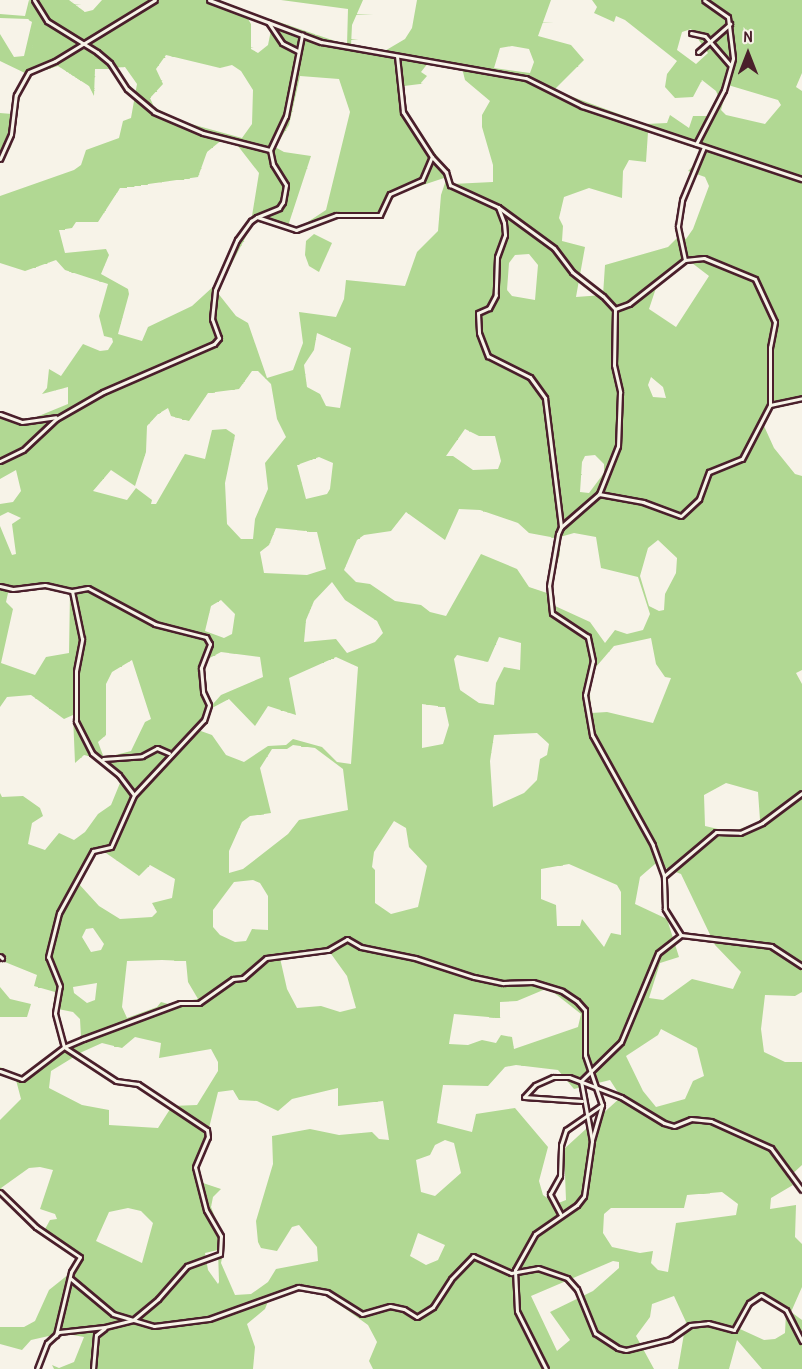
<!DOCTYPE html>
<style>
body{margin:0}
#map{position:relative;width:802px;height:1369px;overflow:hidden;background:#f7f3e8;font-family:"Patrick Hand",sans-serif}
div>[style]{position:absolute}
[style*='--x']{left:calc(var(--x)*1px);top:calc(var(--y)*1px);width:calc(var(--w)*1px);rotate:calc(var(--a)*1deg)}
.green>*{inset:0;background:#b1d893}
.roads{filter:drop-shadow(2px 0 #4a1f2b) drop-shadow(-2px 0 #4a1f2b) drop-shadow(0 2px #4a1f2b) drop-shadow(0 -2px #4a1f2b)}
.minor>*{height:3px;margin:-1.5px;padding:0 1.5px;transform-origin:1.5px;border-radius:1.5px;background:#f7f3e8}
span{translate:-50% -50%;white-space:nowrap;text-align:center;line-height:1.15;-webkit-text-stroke:4.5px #f7f3e8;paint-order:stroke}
.north{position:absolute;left:718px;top:24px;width:60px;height:60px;-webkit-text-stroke:4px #f7f3e8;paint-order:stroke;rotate:0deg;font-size:16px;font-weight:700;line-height:24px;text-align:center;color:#4a1f2b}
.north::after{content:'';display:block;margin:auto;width:21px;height:27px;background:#4a1f2b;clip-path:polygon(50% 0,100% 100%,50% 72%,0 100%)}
</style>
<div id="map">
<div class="green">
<div style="clip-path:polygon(evenodd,29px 0,69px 0,85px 12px,93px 10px,102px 0,218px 0,242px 9px,251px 24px,251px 49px,258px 53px,268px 45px,273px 20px,347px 45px,348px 9px,281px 0,363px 0,352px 25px,351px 46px,383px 52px,405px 39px,412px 28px,417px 0,551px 0,538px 36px,571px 45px,584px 60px,554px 90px,646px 124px,667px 123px,670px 115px,689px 128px,693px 116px,708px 116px,719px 98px,716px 91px,702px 80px,693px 97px,675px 98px,665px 87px,667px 74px,677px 61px,625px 20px,616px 16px,614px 22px,594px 13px,597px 7px,592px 0,802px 0,802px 73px,796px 87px,802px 91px,802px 400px,773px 407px,764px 426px,774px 448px,795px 474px,802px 476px,802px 670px,796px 673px,802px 684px,802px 992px,795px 996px,765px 995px,761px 1029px,764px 1052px,785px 1062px,802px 1062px,802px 1165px,788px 1178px,793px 1185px,771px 1198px,770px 1209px,796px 1205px,795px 1237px,802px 1244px,802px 1287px,791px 1312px,802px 1320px,802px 1369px,762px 1369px,737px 1340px,729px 1369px,678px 1369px,686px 1322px,674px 1296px,652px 1304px,650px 1317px,636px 1336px,654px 1369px,373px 1369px,369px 1361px,377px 1342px,368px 1325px,322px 1292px,296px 1289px,269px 1299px,265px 1309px,247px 1324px,255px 1347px,253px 1369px,54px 1369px,52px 1365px,59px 1368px,74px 1362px,84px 1337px,62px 1333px,31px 1340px,22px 1350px,0 1344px,0 1327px,24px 1327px,35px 1321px,49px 1290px,69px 1274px,79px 1259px,0 1195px,0 1120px,21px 1099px,16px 1080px,0 1073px,0 1067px,22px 1077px,61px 1046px,53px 1007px,55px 992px,34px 986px,37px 975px,0 960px,0 793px,2px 797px,23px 796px,40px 808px,43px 816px,32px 823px,28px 844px,45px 850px,59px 833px,74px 840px,85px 832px,98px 814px,111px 805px,120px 783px,119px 777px,101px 759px,84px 755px,75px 763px,73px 715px,64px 719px,31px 695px,7px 697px,0 707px,0 526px,12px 555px,16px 554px,12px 524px,21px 518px,8px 512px,0 516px,0 504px,13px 502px,21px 491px,16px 470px,0 479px,0 412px,29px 420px,68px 404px,68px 387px,42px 394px,47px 388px,49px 369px,61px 376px,83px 344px,100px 351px,108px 350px,113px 342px,112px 338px,104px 336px,99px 316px,108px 284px,65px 270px,56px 260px,25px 271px,0 263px,0 196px,74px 170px,81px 165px,86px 150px,119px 138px,123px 121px,131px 118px,137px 84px,125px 67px,95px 69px,94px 96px,89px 86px,58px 66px,32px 74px,21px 92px,11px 147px,0 162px,0 113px,12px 114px,14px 95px,27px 74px,0 61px,0 34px,14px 57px,24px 56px,32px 22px,28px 19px,0 18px,0 14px,25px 16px,29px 0,691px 29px,708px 53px,696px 64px,677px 50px,682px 32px,691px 29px,29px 0,512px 46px,529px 49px,534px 62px,530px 73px,494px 68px,500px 48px,512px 46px,29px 0,166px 55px,220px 68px,232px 65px,241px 71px,253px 90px,252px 124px,242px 138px,180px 121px,154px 107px,150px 98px,163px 84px,156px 69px,166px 55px,29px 0,428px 63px,462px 68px,465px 80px,490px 101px,482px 115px,482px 127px,493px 165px,493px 182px,452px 184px,451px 175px,405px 112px,404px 86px,420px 84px,427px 76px,421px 72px,428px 63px,29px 0,300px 76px,339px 79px,350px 112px,326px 210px,297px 229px,288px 226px,311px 156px,284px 152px,275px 147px,289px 125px,300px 76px,29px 0,728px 85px,778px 100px,781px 105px,765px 124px,726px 115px,721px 110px,728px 85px,29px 0,648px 132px,701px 150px,699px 160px,688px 171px,705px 177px,709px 186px,693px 229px,686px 239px,678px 237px,668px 247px,605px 265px,603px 295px,576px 297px,585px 247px,562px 241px,563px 226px,559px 218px,564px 197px,589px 188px,622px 198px,623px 171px,629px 160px,646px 162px,648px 132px,29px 0,223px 139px,238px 146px,259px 173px,252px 216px,239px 233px,215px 285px,192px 306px,148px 327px,142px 341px,118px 334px,129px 294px,128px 289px,101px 274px,109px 255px,106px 249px,65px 253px,59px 230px,72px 228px,76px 222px,98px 222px,120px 188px,198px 177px,207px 152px,223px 139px,29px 0,447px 177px,441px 195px,438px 231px,417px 252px,405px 286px,346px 280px,344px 299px,336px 317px,299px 312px,303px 343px,293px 370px,267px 378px,248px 323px,236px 316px,217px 292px,254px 221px,297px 232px,334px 217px,381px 217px,396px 194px,447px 177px,29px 0,529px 254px,538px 265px,535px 300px,512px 296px,507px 290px,509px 263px,515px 255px,529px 254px,29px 0,692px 263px,709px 276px,676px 327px,649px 309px,656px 288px,677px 265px,692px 263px,29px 0,317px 333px,351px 348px,340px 408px,326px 406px,320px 394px,307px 387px,304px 365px,314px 350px,317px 333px,29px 0,252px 371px,258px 371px,271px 384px,277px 419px,286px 437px,265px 463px,268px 489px,255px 519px,253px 539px,241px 539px,227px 524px,225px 483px,235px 435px,226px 429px,212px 430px,205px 459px,185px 454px,156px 504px,151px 504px,152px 500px,136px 488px,127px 500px,93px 491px,111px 470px,135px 486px,146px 452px,147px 426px,158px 414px,168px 408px,171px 416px,189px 421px,208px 393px,239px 389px,252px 371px,29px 0,651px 377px,663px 387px,666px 398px,653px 397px,648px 385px,651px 377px,29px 0,465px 429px,479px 436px,495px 436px,501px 461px,498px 469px,473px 470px,453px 456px,446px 456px,465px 429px,29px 0,595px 455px,604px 464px,604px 473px,589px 493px,580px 492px,582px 462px,585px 456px,595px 455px,29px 0,319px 457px,333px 463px,330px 489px,327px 494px,306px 499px,297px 465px,319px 457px,29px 0,459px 509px,480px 510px,518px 523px,529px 533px,556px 538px,547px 593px,529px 587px,517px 569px,481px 554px,446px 616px,430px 612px,421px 605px,395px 601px,370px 584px,356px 582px,344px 570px,357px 540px,364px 535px,391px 531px,406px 512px,445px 540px,459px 509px,29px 0,276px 528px,317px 532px,326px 569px,307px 575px,264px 573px,260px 552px,269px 545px,276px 528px,29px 0,574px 533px,596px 537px,601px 568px,638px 577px,650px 614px,643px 630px,627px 634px,615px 630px,605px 643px,590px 622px,555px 606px,550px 586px,560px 554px,560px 537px,574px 533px,29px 0,658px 540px,677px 558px,676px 573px,665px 594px,664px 610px,659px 611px,649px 606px,640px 576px,648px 548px,658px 540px,29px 0,332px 582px,345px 600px,377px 621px,383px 633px,375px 642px,347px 653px,336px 639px,304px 642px,306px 620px,314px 601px,332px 582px,29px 0,43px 586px,70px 592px,69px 653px,46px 657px,35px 675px,1px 663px,13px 609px,6px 602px,8px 593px,14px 591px,43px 586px,29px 0,221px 600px,235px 614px,232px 634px,224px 638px,205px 631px,211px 606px,221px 600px,29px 0,499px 637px,521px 643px,520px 670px,504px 667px,496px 683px,494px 705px,479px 703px,460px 690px,454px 659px,457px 655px,488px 662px,499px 637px,29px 0,651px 638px,656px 664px,665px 677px,671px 678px,653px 723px,607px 712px,591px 713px,589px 675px,614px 646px,651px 638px,29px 0,221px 652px,260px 657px,263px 677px,221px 695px,213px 704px,206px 696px,204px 661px,221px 652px,29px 0,336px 657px,358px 667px,351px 764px,337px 762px,322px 747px,293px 739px,286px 745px,268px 746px,244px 762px,226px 755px,212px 735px,198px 730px,212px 708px,229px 699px,255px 726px,268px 706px,296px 715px,289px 678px,336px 657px,29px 0,132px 660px,151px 719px,145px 722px,131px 751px,104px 758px,98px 742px,106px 735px,106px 684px,112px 672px,132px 660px,29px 0,422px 704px,445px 707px,449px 725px,443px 744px,422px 748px,422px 704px,29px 0,537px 733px,549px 744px,547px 755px,540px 759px,537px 780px,524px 793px,493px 807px,490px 761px,494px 735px,537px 733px,29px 0,293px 745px,315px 748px,343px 769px,348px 810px,299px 820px,288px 834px,243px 869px,229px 873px,229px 851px,242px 822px,250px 816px,271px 813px,260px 768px,272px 749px,287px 749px,293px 745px,29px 0,726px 783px,758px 792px,760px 820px,757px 823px,731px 832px,705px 826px,704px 795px,726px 783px,29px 0,394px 821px,406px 828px,409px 847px,427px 866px,418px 907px,391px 914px,375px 903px,375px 870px,372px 867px,374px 852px,394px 821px,29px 0,95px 852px,106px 853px,139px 876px,150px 865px,175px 879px,172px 898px,152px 903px,157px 912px,152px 917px,120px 919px,99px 906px,78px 883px,95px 852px,29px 0,569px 864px,617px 885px,621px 892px,621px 935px,611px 933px,604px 947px,582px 919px,580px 926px,557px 926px,556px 905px,541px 899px,541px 869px,569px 864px,29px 0,655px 864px,681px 874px,715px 945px,741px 972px,733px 989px,692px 979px,663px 1000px,649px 998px,660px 963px,679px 957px,667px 919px,635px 904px,640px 877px,655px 864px,29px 0,253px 880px,260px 883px,268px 896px,268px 930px,252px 929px,246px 941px,235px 942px,220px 935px,213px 927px,213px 910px,234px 882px,253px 880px,29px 0,93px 928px,104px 944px,101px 950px,91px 952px,82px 937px,86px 929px,93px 928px,29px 0,329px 951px,347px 976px,356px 1008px,340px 1012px,321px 1006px,297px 1008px,287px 989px,280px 958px,329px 951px,29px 0,162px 960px,186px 961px,188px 982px,198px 999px,168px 1004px,161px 1002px,157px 1007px,127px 1018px,122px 1007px,127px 961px,162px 960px,29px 0,97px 983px,95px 1000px,87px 1003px,74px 993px,73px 987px,97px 983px,29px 0,548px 988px,581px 1014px,578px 1027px,514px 1049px,512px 1037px,501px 1035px,496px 1043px,482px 1040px,468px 1045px,449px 1044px,454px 1014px,500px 1018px,500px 1002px,517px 1001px,548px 988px,29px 0,58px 1009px,73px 1012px,80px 1019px,81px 1037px,70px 1045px,65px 1043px,58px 1009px,29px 0,661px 1029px,697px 1048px,704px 1076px,693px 1081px,685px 1099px,656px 1107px,643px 1091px,626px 1056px,658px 1035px,661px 1029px,29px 0,135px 1037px,161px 1043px,159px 1058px,211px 1049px,218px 1062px,218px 1071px,197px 1105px,172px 1106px,158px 1128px,109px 1125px,109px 1110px,82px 1105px,49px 1088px,51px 1071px,82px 1052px,102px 1043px,122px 1048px,135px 1037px,29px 0,516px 1065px,558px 1070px,574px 1089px,610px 1080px,621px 1097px,564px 1149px,566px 1200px,556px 1204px,543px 1195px,539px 1181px,548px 1147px,515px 1108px,476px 1114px,472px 1132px,437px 1123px,443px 1085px,488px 1086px,505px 1067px,516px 1065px,29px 0,338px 1088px,338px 1106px,383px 1101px,389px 1140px,379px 1139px,372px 1132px,339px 1135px,310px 1129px,272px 1136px,273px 1164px,256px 1221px,258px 1242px,261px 1248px,277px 1251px,292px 1227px,299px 1225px,317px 1247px,318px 1261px,276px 1269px,268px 1282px,251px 1294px,235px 1295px,221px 1263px,225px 1243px,211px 1207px,213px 1197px,221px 1189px,200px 1182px,197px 1162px,211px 1138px,209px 1128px,218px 1092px,233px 1090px,239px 1100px,257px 1101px,278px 1111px,292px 1099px,338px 1088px,29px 0,445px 1140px,454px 1143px,461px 1173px,435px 1196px,421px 1192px,416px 1160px,430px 1155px,435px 1145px,445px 1140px,29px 0,40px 1167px,53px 1170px,40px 1209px,55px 1214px,57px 1219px,50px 1220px,44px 1231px,1px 1188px,29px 1168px,40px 1167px,29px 0,722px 1192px,738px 1204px,736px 1215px,676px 1223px,668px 1272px,658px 1270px,651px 1263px,653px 1251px,640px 1253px,612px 1247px,603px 1233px,604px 1214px,611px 1208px,684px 1208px,687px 1195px,722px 1192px,29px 0,128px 1208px,141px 1211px,153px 1223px,142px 1263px,96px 1241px,109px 1212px,128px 1208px,29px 0,418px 1233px,445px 1245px,438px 1260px,426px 1265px,410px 1256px,418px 1233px,29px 0,218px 1250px,219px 1282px,218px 1284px,208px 1270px,205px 1253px,218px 1250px,29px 0,613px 1261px,619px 1262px,619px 1268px,593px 1291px,550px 1312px,570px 1340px,557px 1351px,531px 1296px,613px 1261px,29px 0,762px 1297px,786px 1312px,785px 1333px,775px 1339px,764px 1340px,740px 1329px,742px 1315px,762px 1297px)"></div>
<div style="clip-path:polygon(314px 234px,332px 243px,319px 272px,309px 266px,305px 255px,306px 241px)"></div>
<div style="clip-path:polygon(0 987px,10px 999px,31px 1004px,27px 1017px,0 1017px)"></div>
</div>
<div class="roads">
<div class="minor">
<div style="--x:34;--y:0;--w:25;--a:58"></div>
<div style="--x:47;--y:21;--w:59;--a:31.8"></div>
<div style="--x:97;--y:52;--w:17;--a:40"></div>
<div style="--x:110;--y:63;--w:31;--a:57"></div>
<div style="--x:127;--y:89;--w:35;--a:40"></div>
<div style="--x:154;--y:112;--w:53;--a:23.2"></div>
<div style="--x:203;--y:133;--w:69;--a:14.2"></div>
<div style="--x:209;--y:0;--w:120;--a:20.6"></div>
<div style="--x:321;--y:42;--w:208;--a:10"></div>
<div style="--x:526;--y:78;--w:63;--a:26.6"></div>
<div style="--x:582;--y:106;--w:232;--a:18.4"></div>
<div style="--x:268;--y:22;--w:25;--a:56"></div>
<div style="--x:282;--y:43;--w:18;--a:27"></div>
<div style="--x:691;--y:33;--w:14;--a:12"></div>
<div style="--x:705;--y:36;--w:38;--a:49"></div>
<div style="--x:698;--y:52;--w:43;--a:-41.2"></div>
<div style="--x:696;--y:144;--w:61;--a:-62.6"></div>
<div style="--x:724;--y:90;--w:33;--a:-74"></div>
<div style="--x:733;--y:58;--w:41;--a:-97"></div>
<div style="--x:728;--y:17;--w:29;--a:-145"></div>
<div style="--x:432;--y:157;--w:21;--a:47"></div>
<div style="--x:446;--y:172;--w:14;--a:73"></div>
<div style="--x:450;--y:185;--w:53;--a:24.6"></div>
<div style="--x:498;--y:207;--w:17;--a:69"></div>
<div style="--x:504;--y:223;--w:12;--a:85"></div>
<div style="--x:505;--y:235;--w:23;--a:110"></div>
<div style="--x:497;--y:257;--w:38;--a:92"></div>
<div style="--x:496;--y:295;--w:15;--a:118"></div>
<div style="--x:489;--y:308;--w:12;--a:156"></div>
<div style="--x:478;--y:313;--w:20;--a:87"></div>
<div style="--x:479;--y:333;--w:25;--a:69"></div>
<div style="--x:488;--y:356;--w:47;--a:26.6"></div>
<div style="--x:530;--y:377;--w:26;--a:54"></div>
<div style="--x:545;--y:398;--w:130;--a:82.9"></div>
<div style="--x:0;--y:159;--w:27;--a:-66"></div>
<div style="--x:11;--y:134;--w:39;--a:-83"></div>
<div style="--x:16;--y:95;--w:26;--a:-61"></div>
<div style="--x:29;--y:72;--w:28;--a:-23"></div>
<div style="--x:55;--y:61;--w:117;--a:-31.4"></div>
<div style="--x:498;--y:207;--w:69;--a:36.2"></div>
<div style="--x:554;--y:248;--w:30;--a:53"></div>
<div style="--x:572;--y:272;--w:39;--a:38"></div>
<div style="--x:603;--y:296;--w:18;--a:47"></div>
<div style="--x:615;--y:309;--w:56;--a:91"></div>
<div style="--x:614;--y:365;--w:28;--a:77"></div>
<div style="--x:620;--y:392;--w:54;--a:92.1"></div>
<div style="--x:618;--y:446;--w:52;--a:111.6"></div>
<div style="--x:257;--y:217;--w:24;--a:-22"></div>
<div style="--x:279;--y:208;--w:7;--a:-56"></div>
<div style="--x:283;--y:202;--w:17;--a:-80"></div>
<div style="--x:286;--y:185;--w:25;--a:-122"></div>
<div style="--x:273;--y:164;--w:14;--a:-102"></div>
<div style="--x:270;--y:150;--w:38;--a:-65"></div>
<div style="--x:286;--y:116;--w:83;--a:-78.8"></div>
<div style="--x:685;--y:260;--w:35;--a:-102"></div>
<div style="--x:678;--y:226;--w:26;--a:-81"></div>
<div style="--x:682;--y:200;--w:57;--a:-67.5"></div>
<div style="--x:615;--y:309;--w:15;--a:-20"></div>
<div style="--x:629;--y:304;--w:71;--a:-38.2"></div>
<div style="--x:685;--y:260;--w:19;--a:-6"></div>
<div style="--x:704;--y:258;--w:55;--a:22.4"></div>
<div style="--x:755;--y:279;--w:47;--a:65.1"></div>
<div style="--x:775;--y:322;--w:25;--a:101"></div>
<div style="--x:770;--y:347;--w:58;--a:90"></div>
<div style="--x:0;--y:414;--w:23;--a:20"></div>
<div style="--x:22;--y:422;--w:34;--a:-8"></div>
<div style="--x:0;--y:461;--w:25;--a:-26"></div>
<div style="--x:23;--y:450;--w:45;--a:-43.2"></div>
<div style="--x:56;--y:419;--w:54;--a:-29.9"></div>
<div style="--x:103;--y:392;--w:121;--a:-23.4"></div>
<div style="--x:214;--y:344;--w:8;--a:-50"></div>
<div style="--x:219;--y:338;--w:20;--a:-110"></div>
<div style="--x:212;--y:319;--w:29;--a:-84"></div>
<div style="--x:215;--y:290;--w:55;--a:-66.3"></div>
<div style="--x:237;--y:240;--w:24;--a:-54"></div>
<div style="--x:251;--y:221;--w:7;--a:-34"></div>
<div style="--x:257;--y:217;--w:41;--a:18.4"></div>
<div style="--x:296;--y:230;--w:43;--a:-20.6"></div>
<div style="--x:336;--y:215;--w:44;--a:0"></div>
<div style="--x:380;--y:215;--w:23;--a:-65"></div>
<div style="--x:390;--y:194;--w:35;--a:-24"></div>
<div style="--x:422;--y:180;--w:25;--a:-67"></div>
<div style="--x:432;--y:157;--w:54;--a:-122.8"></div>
<div style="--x:403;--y:112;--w:56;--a:-96.1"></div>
<div style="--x:0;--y:586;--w:13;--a:13"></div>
<div style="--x:13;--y:589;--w:32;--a:-7"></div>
<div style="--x:45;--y:585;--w:28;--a:13"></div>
<div style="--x:72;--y:591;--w:16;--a:-11"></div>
<div style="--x:88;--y:588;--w:76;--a:28.2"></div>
<div style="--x:155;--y:624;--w:53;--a:14.3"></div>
<div style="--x:206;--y:637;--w:8;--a:60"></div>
<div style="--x:210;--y:644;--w:26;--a:111"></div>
<div style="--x:201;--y:668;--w:24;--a:85"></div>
<div style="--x:203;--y:692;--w:14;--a:65"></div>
<div style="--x:209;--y:705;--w:16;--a:108"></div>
<div style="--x:204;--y:720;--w:101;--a:133"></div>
<div style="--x:103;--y:759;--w:39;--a:-4"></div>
<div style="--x:142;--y:756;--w:17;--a:-28"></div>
<div style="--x:157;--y:748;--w:13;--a:23"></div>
<div style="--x:664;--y:876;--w:68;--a:-40.2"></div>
<div style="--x:716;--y:832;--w:24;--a:2"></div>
<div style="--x:740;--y:833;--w:24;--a:-24"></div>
<div style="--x:762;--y:823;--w:50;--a:-36.9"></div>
<div style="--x:681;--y:935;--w:31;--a:-122"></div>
<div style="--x:665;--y:909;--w:33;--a:-92"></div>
<div style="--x:664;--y:876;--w:33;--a:-110"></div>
<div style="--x:653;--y:845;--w:126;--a:-119"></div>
<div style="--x:592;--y:735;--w:41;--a:-99.9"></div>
<div style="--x:585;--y:695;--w:35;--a:-77"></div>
<div style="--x:593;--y:661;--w:25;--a:-102"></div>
<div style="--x:588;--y:637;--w:43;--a:-146.3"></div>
<div style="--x:552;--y:613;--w:27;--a:-96"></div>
<div style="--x:549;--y:586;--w:53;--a:-80.2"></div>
<div style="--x:558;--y:534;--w:8;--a:-67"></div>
<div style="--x:561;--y:527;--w:50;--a:-41"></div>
<div style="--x:599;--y:494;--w:45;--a:10.3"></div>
<div style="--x:643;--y:502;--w:40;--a:20.2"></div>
<div style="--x:681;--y:516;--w:25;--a:-43"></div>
<div style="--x:699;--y:499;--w:29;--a:-70"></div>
<div style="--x:709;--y:472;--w:35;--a:-22"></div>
<div style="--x:742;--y:459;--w:61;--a:-62.6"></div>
<div style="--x:770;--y:405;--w:33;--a:-12"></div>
<div style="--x:0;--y:956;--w:3;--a:45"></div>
<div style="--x:0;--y:1071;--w:23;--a:20"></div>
<div style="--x:22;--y:1079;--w:53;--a:-37.3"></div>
<div style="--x:64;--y:1047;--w:21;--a:-23"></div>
<div style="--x:83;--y:1039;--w:103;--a:-20.4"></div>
<div style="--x:180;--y:1003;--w:19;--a:0"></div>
<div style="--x:199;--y:1003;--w:42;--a:-35.2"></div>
<div style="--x:233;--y:979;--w:10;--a:-6"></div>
<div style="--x:243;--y:978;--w:30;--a:-41"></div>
<div style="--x:266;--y:958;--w:63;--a:-7.4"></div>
<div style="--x:328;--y:950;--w:22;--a:-30"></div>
<div style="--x:347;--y:939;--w:16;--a:30"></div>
<div style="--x:361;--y:947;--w:55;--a:11.5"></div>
<div style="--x:415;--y:958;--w:62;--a:17.9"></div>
<div style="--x:474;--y:977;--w:30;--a:12"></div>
<div style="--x:503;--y:983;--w:30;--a:-2"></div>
<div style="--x:533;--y:982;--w:30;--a:17"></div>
<div style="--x:562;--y:991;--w:18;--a:34"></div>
<div style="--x:577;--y:1001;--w:12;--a:48"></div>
<div style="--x:585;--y:1010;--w:45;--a:90"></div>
<div style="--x:585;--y:1055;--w:53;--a:71.2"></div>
<div style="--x:602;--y:1105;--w:37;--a:106"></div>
<div style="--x:582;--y:1101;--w:58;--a:-176.1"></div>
<div style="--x:524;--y:1097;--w:16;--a:-47"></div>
<div style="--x:535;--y:1085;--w:20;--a:-24"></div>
<div style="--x:553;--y:1077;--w:16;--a:0"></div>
<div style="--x:569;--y:1077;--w:56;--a:21"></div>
<div style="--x:621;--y:1097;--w:50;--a:31.2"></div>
<div style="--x:664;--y:1123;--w:10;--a:17"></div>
<div style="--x:674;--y:1126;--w:18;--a:-22"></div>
<div style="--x:691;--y:1119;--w:20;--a:6"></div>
<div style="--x:711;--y:1121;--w:66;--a:24.2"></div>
<div style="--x:771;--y:1148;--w:52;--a:53.6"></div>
<div style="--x:0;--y:1192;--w:50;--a:44.2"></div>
<div style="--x:36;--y:1227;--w:53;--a:34.3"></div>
<div style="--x:80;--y:1257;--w:17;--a:121"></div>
<div style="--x:71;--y:1272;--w:65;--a:103.4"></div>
<div style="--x:561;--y:1215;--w:24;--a:-118"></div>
<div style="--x:550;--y:1194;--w:21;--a:-61"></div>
<div style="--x:560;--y:1176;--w:31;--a:-88"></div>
<div style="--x:561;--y:1145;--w:16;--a:-72"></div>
<div style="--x:566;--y:1130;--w:44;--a:-34.8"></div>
<div style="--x:70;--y:1278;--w:56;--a:39.9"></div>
<div style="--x:113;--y:1314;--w:43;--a:16.3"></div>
<div style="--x:154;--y:1326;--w:55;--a:-7.3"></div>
<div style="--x:209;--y:1319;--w:95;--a:-19.8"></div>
<div style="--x:298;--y:1287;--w:29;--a:10"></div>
<div style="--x:327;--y:1292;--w:41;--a:32.2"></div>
<div style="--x:362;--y:1314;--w:29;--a:-16"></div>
<div style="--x:390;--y:1306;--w:14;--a:12"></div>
<div style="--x:404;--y:1309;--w:15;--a:32"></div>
<div style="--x:417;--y:1317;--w:19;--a:-32"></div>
<div style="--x:433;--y:1307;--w:33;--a:-57"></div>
<div style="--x:451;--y:1279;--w:32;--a:-46"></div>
<div style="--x:473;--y:1256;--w:42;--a:24.1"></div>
<div style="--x:511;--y:1273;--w:27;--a:-10"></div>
<div style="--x:538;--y:1268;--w:31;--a:19"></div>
<div style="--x:567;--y:1278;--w:15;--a:48"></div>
<div style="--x:577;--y:1289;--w:48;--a:67.8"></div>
<div style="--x:595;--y:1333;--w:27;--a:33"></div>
<div style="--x:618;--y:1348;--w:8;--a:14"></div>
<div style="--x:626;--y:1350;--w:45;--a:-14"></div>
<div style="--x:670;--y:1339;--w:24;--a:-35"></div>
<div style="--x:690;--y:1325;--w:18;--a:-6"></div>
<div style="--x:708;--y:1323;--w:27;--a:15"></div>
<div style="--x:734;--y:1330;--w:31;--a:-61"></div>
<div style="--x:749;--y:1303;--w:14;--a:-34"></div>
<div style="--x:761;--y:1295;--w:29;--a:31"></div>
<div style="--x:786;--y:1310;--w:35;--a:63"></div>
<div style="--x:37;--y:1369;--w:28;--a:-69"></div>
<div style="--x:47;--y:1343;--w:16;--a:-43"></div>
<div style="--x:59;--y:1332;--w:46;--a:-6.2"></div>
<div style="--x:105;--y:1327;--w:29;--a:-14"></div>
<div style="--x:133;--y:1320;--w:33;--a:-40"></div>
<div style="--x:158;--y:1299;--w:44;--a:-48.7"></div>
<div style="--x:187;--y:1266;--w:35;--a:-20"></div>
<div style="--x:220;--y:1254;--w:18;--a:-87"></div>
<div style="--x:221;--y:1236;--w:30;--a:-120"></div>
<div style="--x:206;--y:1210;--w:44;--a:-104.3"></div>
<div style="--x:195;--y:1167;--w:33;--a:-67"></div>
<div style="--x:208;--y:1137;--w:7;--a:-98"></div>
<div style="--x:207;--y:1130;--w:83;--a:-146.3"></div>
<div style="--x:138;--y:1084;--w:22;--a:-172"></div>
<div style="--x:116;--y:1081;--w:62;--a:-146.8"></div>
<div style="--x:64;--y:1047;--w:35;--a:-105"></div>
<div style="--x:55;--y:1013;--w:27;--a:-80"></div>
<div style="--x:60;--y:986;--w:31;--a:-112"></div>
<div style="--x:48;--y:957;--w:45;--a:-76"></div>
<div style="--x:59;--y:913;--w:71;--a:-61.3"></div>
<div style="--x:93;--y:851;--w:18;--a:-13"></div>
<div style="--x:111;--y:847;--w:57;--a:-66.1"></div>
<div style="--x:134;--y:795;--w:25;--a:-127"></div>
<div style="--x:119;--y:775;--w:35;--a:-141"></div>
<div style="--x:92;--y:753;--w:36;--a:-117"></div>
<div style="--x:76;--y:721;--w:50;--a:-90"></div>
<div style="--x:76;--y:671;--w:33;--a:-79"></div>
<div style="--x:82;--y:639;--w:49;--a:-101.8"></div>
<div style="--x:93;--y:1369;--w:34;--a:-85"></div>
<div style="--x:96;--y:1335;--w:11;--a:-38"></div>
<div style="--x:546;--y:1369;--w:65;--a:-116.6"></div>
<div style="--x:517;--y:1311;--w:41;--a:-92.8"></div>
<div style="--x:515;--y:1270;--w:41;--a:-60.9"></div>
<div style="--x:535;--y:1234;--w:51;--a:-34.6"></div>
<div style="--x:577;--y:1205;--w:11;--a:-52"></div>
<div style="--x:584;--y:1196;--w:56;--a:-81.7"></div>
<div style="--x:592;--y:1141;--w:61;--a:-100.4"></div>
<div style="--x:581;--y:1081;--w:56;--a:-44.3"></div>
<div style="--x:621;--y:1042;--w:96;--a:-67.4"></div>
<div style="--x:658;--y:953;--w:29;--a:-38"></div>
<div style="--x:681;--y:935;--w:91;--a:7"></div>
<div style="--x:771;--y:946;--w:37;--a:33"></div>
</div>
</div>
<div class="north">N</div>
</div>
